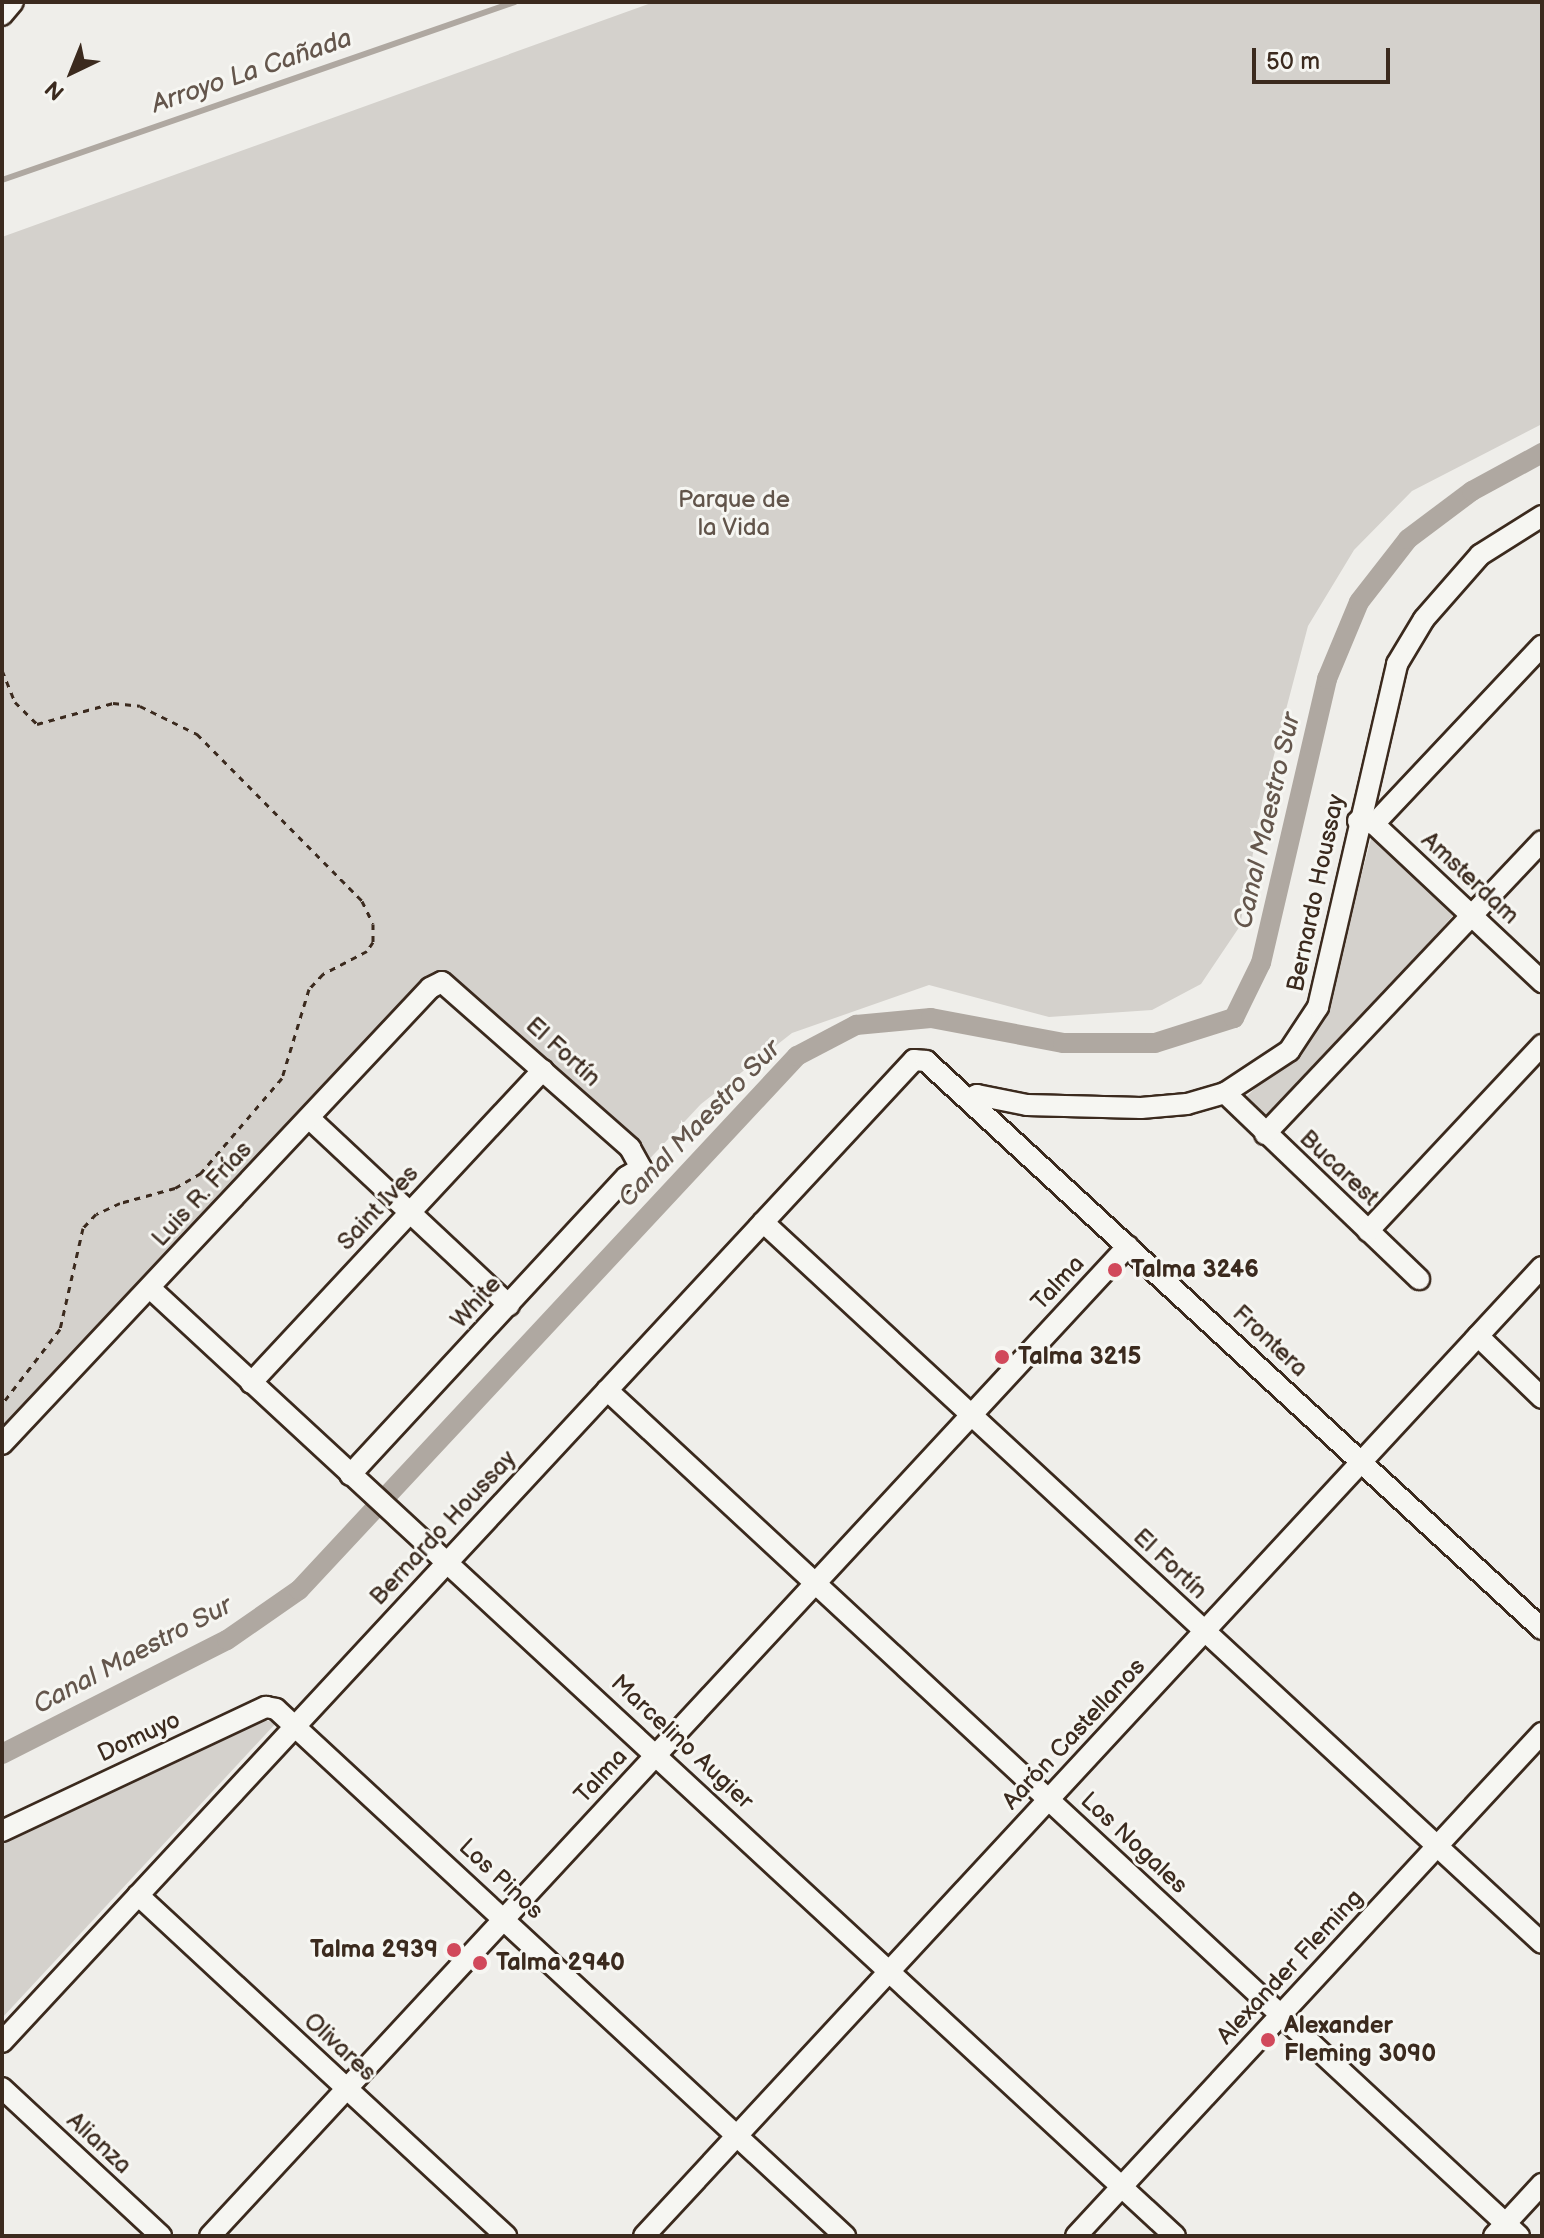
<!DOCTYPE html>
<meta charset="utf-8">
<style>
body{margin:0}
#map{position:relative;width:1544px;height:2238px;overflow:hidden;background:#efeeea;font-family:"Balsamiq Sans",sans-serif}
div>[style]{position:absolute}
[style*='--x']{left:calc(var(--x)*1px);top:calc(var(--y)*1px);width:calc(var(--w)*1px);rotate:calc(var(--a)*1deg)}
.green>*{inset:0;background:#d4d1cc}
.stream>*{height:6px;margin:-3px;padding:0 3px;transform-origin:3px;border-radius:3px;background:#afa8a1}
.canal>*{height:20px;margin:-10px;padding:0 10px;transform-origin:10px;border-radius:10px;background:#afa8a1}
.path>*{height:3px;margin-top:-1.5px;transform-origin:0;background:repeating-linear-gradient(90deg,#3b2a1e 0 6px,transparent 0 12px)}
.roads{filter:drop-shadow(2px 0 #3b2a1e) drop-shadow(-2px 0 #3b2a1e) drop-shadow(0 2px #3b2a1e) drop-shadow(0 -2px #3b2a1e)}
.minor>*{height:20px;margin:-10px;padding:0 10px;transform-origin:10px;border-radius:10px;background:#f6f6f2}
.dots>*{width:22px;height:22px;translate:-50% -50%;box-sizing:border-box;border:4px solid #f6f6f2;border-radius:50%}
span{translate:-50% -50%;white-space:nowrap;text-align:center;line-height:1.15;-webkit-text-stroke:6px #f6f6f2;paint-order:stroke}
.park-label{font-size:24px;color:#61544a}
.street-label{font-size:24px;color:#3b2a1e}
.poi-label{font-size:24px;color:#3b2a1e;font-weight:700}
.left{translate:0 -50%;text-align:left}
.right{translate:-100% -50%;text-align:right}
.water-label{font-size:26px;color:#64564c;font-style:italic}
.frame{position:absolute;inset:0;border:4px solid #3b2a1e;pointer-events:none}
.north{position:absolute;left:32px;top:32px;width:80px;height:80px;-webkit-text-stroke:6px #f6f6f2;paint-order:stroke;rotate:223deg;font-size:22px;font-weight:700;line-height:32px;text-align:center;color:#3b2a1e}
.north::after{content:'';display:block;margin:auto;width:28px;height:36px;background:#3b2a1e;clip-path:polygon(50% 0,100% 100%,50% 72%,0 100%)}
.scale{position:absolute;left:1252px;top:48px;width:138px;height:36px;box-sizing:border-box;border:4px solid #3b2a1e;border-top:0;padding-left:10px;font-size:24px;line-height:28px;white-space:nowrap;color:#3b2a1e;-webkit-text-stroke:6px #f6f6f2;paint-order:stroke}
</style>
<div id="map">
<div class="green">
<div style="clip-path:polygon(654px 2px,1542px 2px,1542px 424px,1412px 491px,1354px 550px,1308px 626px,1263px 797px,1240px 926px,1201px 984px,1152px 1010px,1049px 1017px,929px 985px,792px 1033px,701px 1104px,641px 1168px,442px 982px,2px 1444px,2px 237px)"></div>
<div style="clip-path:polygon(1372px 835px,1457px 911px,1269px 1122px,1243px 1100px,1309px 1037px,1327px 1005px)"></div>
<div style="clip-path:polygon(258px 1720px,277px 1722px,2px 2018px,2px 1842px)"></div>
</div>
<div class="stream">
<div style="--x:2;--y:180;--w:543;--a:-19.14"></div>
</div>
<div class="canal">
<div style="--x:2;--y:1754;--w:252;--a:-26.9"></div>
<div style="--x:227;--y:1640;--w:88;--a:-34.8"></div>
<div style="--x:299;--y:1590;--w:730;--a:-47"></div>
<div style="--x:797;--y:1056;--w:67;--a:-27.7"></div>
<div style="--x:856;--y:1025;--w:75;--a:-5.3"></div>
<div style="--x:931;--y:1018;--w:134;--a:10.7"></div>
<div style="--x:1063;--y:1043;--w:92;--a:0"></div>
<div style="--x:1155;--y:1043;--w:83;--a:-17.6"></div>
<div style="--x:1234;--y:1018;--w:61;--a:-63.9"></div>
<div style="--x:1261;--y:963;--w:292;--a:-76.9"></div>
<div style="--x:1327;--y:679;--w:83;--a:-67.4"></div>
<div style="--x:1359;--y:602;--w:80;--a:-52.1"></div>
<div style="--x:1408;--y:539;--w:80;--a:-36.9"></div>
<div style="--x:1472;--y:491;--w:80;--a:-28.5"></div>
</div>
<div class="path">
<div style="--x:2;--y:670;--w:35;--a:68"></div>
<div style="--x:15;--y:702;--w:31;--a:45"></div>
<div style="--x:37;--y:724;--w:79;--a:-15.4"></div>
<div style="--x:113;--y:703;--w:27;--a:6"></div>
<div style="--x:140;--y:706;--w:64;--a:26.2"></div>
<div style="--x:197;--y:734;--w:235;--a:45.3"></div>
<div style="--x:362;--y:901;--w:25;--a:64"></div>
<div style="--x:373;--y:924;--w:18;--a:90"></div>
<div style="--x:373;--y:942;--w:11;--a:124"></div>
<div style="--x:367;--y:951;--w:50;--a:152.4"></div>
<div style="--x:323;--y:974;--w:21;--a:133"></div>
<div style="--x:309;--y:989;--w:93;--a:106.9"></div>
<div style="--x:282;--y:1078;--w:125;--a:130.5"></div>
<div style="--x:201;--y:1173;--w:30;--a:150"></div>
<div style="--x:175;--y:1188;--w:57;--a:164.7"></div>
<div style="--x:120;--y:1203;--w:26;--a:155"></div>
<div style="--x:96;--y:1214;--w:19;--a:133"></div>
<div style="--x:83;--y:1228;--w:104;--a:102.8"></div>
<div style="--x:60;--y:1329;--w:95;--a:127.7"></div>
</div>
<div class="roads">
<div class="minor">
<div style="--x:2;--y:15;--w:17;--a:-50"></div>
<div style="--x:1358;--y:821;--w:16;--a:11"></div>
<div style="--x:1374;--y:824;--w:231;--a:43.2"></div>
<div style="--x:1374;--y:824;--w:245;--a:-46.7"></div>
<div style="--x:1225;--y:1093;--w:269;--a:43.8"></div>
<div style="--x:969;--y:1099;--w:9;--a:-27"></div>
<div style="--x:977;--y:1095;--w:51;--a:11.3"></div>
<div style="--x:1027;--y:1105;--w:114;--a:1.5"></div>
<div style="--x:1141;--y:1108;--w:46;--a:-5"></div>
<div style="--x:1187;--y:1104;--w:40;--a:-16"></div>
<div style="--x:1225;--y:1093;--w:77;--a:-33.3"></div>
<div style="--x:1289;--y:1051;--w:53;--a:-56.6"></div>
<div style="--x:1318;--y:1007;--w:352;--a:-77"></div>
<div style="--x:1397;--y:664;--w:52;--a:-59"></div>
<div style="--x:1424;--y:619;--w:85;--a:-48.8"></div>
<div style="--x:1480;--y:555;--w:73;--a:-32.2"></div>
<div style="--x:309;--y:1118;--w:274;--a:43.1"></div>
<div style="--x:1265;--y:1134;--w:403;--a:-46.6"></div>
<div style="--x:763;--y:1222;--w:1061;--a:42.79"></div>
<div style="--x:1368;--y:1231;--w:255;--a:-46.9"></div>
<div style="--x:150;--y:1288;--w:1396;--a:42.77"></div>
<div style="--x:1478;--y:1336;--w:89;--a:44.1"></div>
<div style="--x:251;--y:1383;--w:428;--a:-47"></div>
<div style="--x:607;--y:1390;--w:1244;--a:42.85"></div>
<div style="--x:2;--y:1444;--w:625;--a:-46.81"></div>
<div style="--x:430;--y:988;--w:13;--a:-27"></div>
<div style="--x:442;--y:982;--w:251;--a:41.4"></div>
<div style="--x:630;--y:1148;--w:23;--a:61"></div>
<div style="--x:641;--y:1168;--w:17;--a:149"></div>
<div style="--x:626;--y:1177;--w:406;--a:132.8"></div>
<div style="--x:2;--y:1831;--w:292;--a:-25.2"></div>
<div style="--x:266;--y:1707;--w:10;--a:11"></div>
<div style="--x:276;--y:1709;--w:776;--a:42.81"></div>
<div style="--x:138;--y:1895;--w:502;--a:42.82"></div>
<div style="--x:2;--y:2042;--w:1340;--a:-47.12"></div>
<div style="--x:914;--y:1060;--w:12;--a:5"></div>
<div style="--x:926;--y:1061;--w:838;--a:42.68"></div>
<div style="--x:2;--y:2088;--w:217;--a:42.9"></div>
<div style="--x:210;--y:2236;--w:1350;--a:-47.16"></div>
<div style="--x:644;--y:2236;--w:1321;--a:-47.18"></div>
<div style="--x:1076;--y:2236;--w:686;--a:-47.19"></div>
<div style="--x:1494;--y:2236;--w:71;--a:-47.3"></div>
</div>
</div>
<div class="dots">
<div style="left:1115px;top:1270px;background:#d1495b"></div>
<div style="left:1002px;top:1357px;background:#d1495b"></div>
<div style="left:454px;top:1950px;background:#d1495b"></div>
<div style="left:480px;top:1963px;background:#d1495b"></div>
<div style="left:1268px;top:2040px;background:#d1495b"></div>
</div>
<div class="park-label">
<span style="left:734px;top:514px">Parque de<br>la Vida</span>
</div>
<div class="street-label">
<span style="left:1470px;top:878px;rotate:43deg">Amsterdam</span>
<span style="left:1316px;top:893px;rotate:-78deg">Bernardo Houssay</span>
<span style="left:563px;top:1052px;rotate:42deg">El Fortín</span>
<span style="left:1339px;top:1168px;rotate:43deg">Bucarest</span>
<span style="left:202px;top:1194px;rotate:-47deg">Luis R. Frías</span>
<span style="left:378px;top:1208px;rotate:-47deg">Saint Ives</span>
<span style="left:1058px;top:1283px;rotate:-47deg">Talma</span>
<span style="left:476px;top:1302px;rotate:-47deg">White</span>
<span style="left:1270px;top:1341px;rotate:43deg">Frontera</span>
<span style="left:443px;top:1528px;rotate:-47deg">Bernardo Houssay</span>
<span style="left:1170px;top:1564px;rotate:43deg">El Fortín</span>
<span style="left:1074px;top:1734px;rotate:-47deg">Aarón Castellanos</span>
<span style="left:139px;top:1737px;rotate:-25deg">Domuyo</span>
<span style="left:682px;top:1742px;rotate:43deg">Marcelino Augier</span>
<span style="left:601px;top:1776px;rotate:-47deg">Talma</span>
<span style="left:1134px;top:1843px;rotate:43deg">Los Nogales</span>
<span style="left:501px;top:1879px;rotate:43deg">Los Pinos</span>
<span style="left:1290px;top:1967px;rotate:-47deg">Alexander Fleming</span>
<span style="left:340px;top:2047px;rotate:43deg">Olivares</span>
<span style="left:99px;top:2143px;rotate:43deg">Alianza</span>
</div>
<div class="poi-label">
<span class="left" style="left:1131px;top:1270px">Talma 3246</span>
<span class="left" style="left:1018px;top:1357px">Talma 3215</span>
<span class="right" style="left:438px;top:1950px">Talma 2939</span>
<span class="left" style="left:496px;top:1963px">Talma 2940</span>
<span class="left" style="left:1284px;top:2040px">Alexander<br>Fleming 3090</span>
</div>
<div class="water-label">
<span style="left:252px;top:72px;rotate:-19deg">Arroyo La Cañada</span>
<span style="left:1268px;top:821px;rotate:-77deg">Canal Maestro Sur</span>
<span style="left:700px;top:1124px;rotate:-46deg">Canal Maestro Sur</span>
<span style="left:133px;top:1656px;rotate:-28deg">Canal Maestro Sur</span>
</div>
<div class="frame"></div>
<div class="north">N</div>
<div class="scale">50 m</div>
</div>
